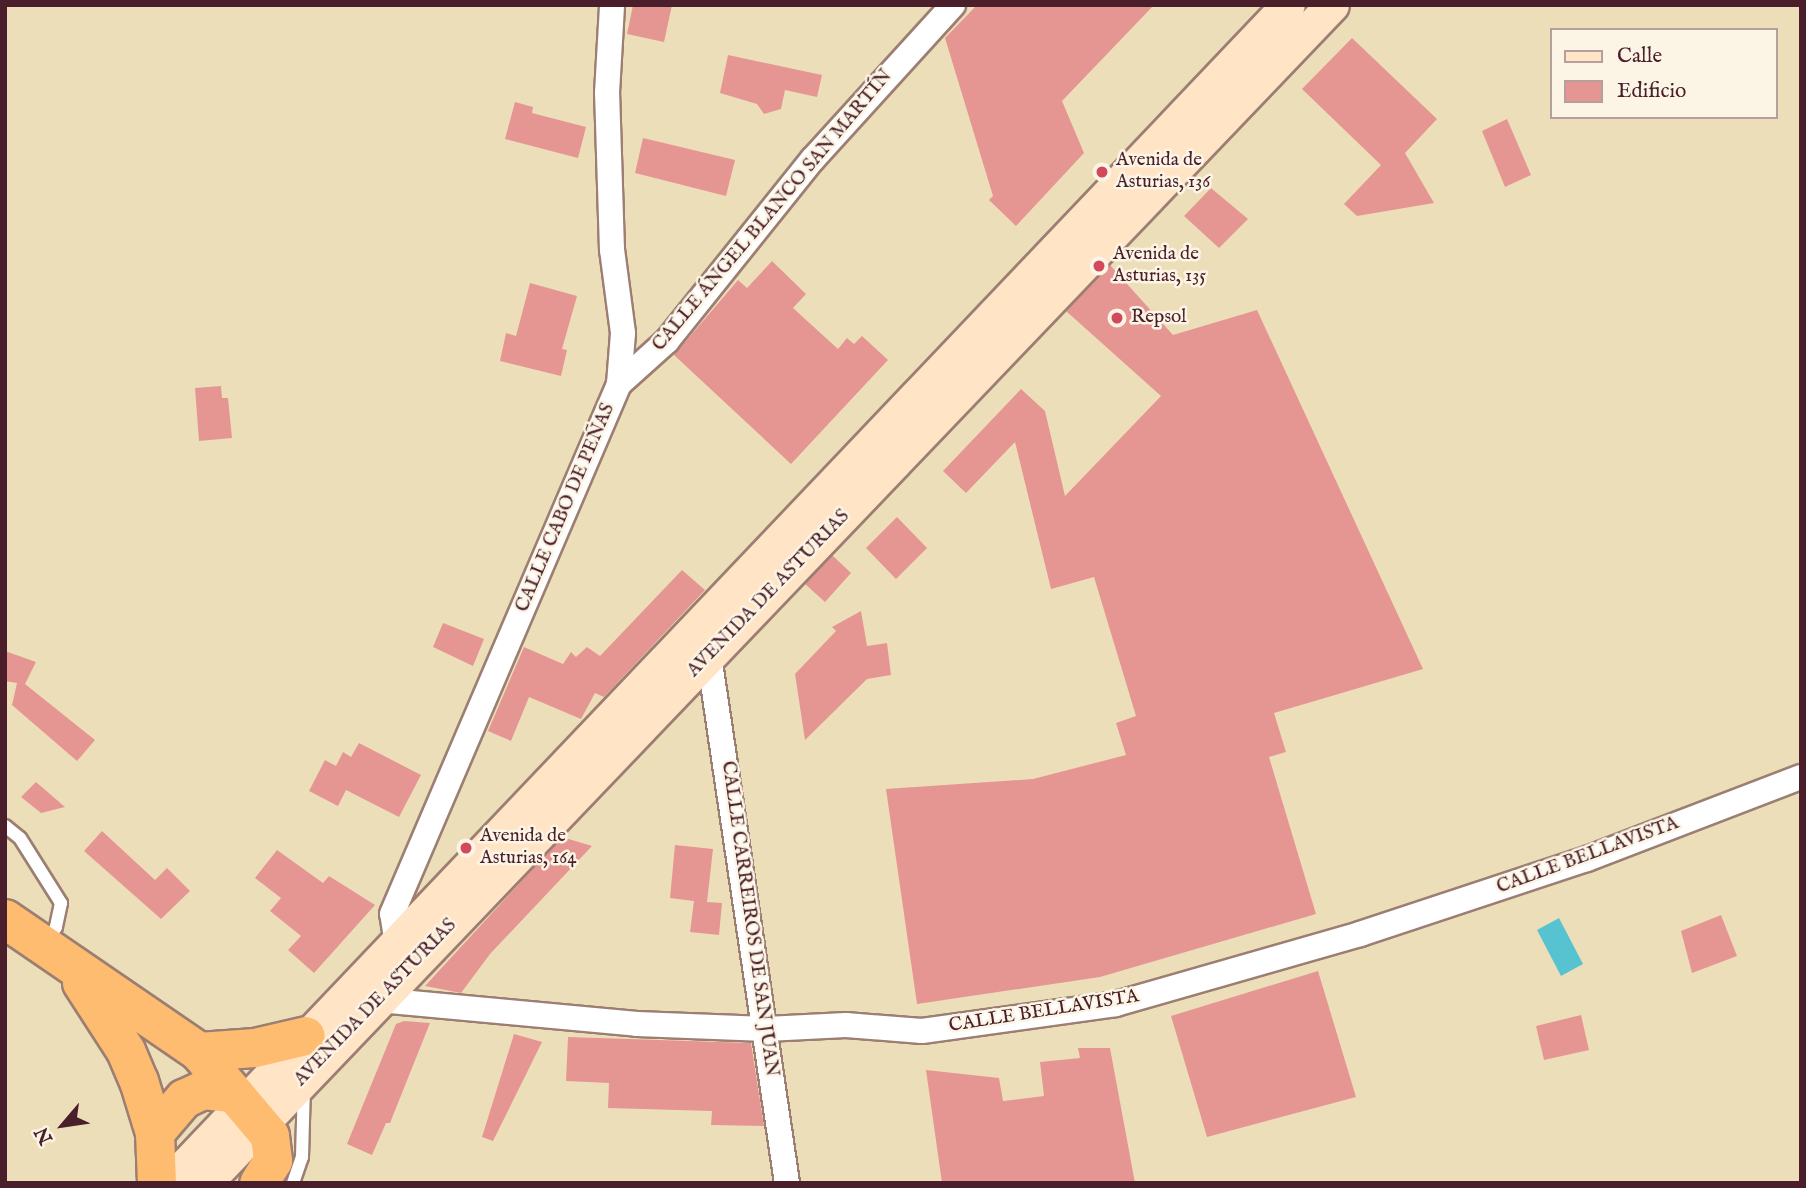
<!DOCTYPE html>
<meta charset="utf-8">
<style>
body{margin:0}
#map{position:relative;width:1806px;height:1188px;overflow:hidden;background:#eddeba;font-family:"IM FELL English",serif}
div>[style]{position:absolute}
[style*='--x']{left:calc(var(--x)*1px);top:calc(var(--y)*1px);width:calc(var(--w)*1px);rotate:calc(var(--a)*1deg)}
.water>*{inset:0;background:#57c3d1}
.building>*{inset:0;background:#e69692}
.roads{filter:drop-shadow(2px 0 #9c7e72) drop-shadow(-2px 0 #9c7e72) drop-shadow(0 2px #9c7e72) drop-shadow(0 -2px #9c7e72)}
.lane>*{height:12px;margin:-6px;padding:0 6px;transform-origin:6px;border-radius:6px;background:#fff}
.street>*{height:24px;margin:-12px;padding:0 12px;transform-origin:12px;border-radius:12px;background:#fff}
.secondary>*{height:33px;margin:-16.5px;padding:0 16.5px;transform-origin:16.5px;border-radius:16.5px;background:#ffe4c6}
.highway>*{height:38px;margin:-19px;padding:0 19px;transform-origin:19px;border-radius:19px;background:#febc70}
.dots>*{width:19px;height:19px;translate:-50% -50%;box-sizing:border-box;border:4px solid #fcf5e5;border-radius:50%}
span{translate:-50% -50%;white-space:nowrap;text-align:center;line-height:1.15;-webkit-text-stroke:5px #fcf5e5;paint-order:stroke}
.poi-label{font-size:19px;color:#4a1f2b}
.left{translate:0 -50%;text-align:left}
.street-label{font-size:19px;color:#4a1f2b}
.frame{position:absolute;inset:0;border:7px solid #4a1f2b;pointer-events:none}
.legend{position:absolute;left:1550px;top:28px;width:228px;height:91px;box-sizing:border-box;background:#fcf5e5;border:2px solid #b59f9b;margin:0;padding:9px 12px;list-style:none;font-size:21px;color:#4a1f2b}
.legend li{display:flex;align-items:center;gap:14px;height:35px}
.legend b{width:35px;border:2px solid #b59f9b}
.north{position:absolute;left:28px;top:1090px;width:70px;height:70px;-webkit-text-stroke:5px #fcf5e5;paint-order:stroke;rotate:241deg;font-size:19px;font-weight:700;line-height:28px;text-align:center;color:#4a1f2b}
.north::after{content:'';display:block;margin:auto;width:24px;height:32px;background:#4a1f2b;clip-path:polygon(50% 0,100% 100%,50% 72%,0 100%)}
</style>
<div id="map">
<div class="water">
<div style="clip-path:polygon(1559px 918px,1583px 964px,1561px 976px,1537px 930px)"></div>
</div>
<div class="building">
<div style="clip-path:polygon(633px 5px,672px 5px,664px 42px,627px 34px)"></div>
<div style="clip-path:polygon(977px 5px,1154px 5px,1062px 101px,1084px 153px,1016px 226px,989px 200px,993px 196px,945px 38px)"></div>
<div style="clip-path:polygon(1352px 38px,1437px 119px,1405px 153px,1434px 203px,1357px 216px,1344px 204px,1381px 165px,1302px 89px)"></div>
<div style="clip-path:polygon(728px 55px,822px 75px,817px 97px,785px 90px,781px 109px,764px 114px,757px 104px,720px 93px)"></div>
<div style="clip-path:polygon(515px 102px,533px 107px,532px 113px,586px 127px,578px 158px,505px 139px)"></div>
<div style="clip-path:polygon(1507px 119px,1531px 175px,1505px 187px,1482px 131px)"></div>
<div style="clip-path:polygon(643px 138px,735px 160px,726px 196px,635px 173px)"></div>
<div style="clip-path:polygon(1211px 188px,1248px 219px,1219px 248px,1184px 216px)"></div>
<div style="clip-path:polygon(772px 261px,806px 294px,793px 308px,838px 349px,847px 338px,854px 344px,862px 336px,888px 360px,791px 464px,674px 355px,738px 280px,747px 288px)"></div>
<div style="clip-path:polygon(1110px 265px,1173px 335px,1257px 310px,1423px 669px,1274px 713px,1286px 752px,1269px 757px,1316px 914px,1100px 977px,917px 1004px,886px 789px,1033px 779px,1126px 755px,1116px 723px,1136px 716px,1094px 577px,1051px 589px,1015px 442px,966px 493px,943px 471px,1021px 389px,1045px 411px,1065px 496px,1161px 396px,1066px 311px)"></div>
<div style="clip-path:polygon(530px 283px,577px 296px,562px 349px,567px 350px,561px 376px,500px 361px,506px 333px,516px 336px)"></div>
<div style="clip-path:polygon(221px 386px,222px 398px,228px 398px,232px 438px,199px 441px,195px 388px)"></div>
<div style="clip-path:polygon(897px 517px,927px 548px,896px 579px,866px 548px)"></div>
<div style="clip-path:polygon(832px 555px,851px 573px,825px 602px,805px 584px)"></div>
<div style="clip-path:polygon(682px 570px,705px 590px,604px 697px,595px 693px,581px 719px,529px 697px,511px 741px,488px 731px,524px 647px,563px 664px,571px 652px,576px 657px,587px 647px,600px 656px)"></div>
<div style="clip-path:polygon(861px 611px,867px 646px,887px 643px,891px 675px,867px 679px,805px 740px,795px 674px,836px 631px,832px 627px)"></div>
<div style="clip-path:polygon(443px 623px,484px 639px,473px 666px,433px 647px)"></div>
<div style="clip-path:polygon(5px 651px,36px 662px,25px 684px,95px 740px,77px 761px,12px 705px,17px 683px,5px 681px)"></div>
<div style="clip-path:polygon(359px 743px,421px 775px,399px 817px,346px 790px,338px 806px,309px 791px,325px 760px,336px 766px,343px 752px,351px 757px)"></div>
<div style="clip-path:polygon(36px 782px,65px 807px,41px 813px,21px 797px)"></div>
<div style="clip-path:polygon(102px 831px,155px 880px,167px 868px,190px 891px,161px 919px,84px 851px)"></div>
<div style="clip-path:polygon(562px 837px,592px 846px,490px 954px,461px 993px,425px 986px)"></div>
<div style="clip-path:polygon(675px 845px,713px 849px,707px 902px,722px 903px,719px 935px,690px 932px,694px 901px,670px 898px)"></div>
<div style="clip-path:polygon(277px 850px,323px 883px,329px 876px,375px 905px,314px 973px,288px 950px,301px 936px,270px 911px,281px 898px,255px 878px)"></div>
<div style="clip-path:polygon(1721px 915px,1737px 956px,1692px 973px,1681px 931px)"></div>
<div style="clip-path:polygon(1318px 971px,1356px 1097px,1207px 1137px,1171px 1016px)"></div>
<div style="clip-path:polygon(1581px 1015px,1589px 1050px,1544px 1060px,1536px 1026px)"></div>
<div style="clip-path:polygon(404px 1021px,430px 1023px,390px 1123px,386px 1123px,372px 1155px,347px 1144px,396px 1024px)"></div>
<div style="clip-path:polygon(514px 1034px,542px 1042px,493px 1141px,482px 1137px)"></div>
<div style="clip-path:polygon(568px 1037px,751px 1043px,764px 1126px,711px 1125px,712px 1111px,608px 1108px,609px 1083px,566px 1081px)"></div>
<div style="clip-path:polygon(1078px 1048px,1110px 1048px,1135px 1183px,942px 1183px,926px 1070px,999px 1078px,1003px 1101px,1044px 1096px,1040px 1062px,1080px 1058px)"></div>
</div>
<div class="roads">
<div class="lane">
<div style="--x:5;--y:826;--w:19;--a:39"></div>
<div style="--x:20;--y:838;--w:77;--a:57.8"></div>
<div style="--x:61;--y:903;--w:25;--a:102"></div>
<div style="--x:56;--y:927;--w:17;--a:121"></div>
<div style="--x:293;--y:1183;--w:28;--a:-71"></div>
<div style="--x:302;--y:1157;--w:70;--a:-88.4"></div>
</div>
<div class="street">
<div style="--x:619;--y:384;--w:64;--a:-41.9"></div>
<div style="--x:667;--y:341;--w:233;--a:-51.3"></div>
<div style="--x:813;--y:159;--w:208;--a:-47.7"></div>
<div style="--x:709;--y:656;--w:533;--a:81.58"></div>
<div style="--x:397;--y:944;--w:30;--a:-99"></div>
<div style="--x:392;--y:914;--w:577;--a:-66.81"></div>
<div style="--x:619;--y:384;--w:51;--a:-85.5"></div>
<div style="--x:623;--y:333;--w:84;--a:-97.5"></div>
<div style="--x:612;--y:250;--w:157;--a:-91.8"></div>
<div style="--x:607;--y:93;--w:88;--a:-86.7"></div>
<div style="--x:379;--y:1000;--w:259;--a:5.3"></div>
<div style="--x:637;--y:1024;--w:129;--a:2.2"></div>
<div style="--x:766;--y:1029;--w:80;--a:-2.9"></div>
<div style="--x:846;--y:1025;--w:76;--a:4.5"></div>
<div style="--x:922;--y:1031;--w:196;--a:-7.9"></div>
<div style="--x:1116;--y:1004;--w:254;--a:-16"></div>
<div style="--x:1360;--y:934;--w:239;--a:-18.3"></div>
<div style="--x:1587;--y:859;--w:229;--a:-21"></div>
</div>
<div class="secondary">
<div style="--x:168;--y:1183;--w:1625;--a:-46.45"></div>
<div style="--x:205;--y:1183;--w:1630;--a:-46.27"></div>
</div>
<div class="highway">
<div style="--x:5;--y:919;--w:235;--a:34.4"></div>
<div style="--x:199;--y:1052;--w:110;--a:49.8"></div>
<div style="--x:270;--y:1136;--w:25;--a:83"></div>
<div style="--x:273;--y:1161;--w:26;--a:122"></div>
<div style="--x:82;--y:983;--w:81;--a:57.1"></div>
<div style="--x:126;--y:1051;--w:33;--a:67"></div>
<div style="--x:139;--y:1081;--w:54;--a:72.9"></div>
<div style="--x:155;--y:1133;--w:50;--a:87.7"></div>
<div style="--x:199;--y:1052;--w:56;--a:-4.1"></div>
<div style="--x:255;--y:1048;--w:52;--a:-13.2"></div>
<div style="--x:155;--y:1133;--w:45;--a:-49.5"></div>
<div style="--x:184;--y:1099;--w:21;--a:-25"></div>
<div style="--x:203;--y:1090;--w:31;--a:6"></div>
</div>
</div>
<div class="dots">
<div style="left:1102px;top:172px;background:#d1495b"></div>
<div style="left:1099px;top:266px;background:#d1495b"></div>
<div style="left:1117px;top:318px;background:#d1495b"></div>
<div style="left:466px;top:848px;background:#d1495b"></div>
</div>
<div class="poi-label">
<span class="left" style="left:1116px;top:172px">Avenida de<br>Asturias, 136</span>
<span class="left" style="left:1113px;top:266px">Avenida de<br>Asturias, 135</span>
<span class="left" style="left:1131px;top:318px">Repsol</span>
<span class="left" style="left:480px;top:848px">Avenida de<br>Asturias, 164</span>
</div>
<div class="street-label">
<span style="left:773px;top:211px;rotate:-50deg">CALLE ÁNGEL BLANCO SAN MARTÍN</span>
<span style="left:566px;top:508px;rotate:-67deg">CALLE CABO DE PEÑAS</span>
<span style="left:769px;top:594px;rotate:-46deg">AVENIDA DE ASTURIAS</span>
<span style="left:1588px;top:856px;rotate:-20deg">CALLE BELLAVISTA</span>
<span style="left:749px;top:919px;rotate:82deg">CALLE CARREIROS DE SAN JUAN</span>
<span style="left:376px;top:1003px;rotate:-46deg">AVENIDA DE ASTURIAS</span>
<span style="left:1044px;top:1012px;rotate:-9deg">CALLE BELLAVISTA</span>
</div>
<div class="frame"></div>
<ul class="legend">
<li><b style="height:9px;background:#ffe4c6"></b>Calle</li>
<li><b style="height:19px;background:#e69692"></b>Edificio</li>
</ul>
<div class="north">N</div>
</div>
